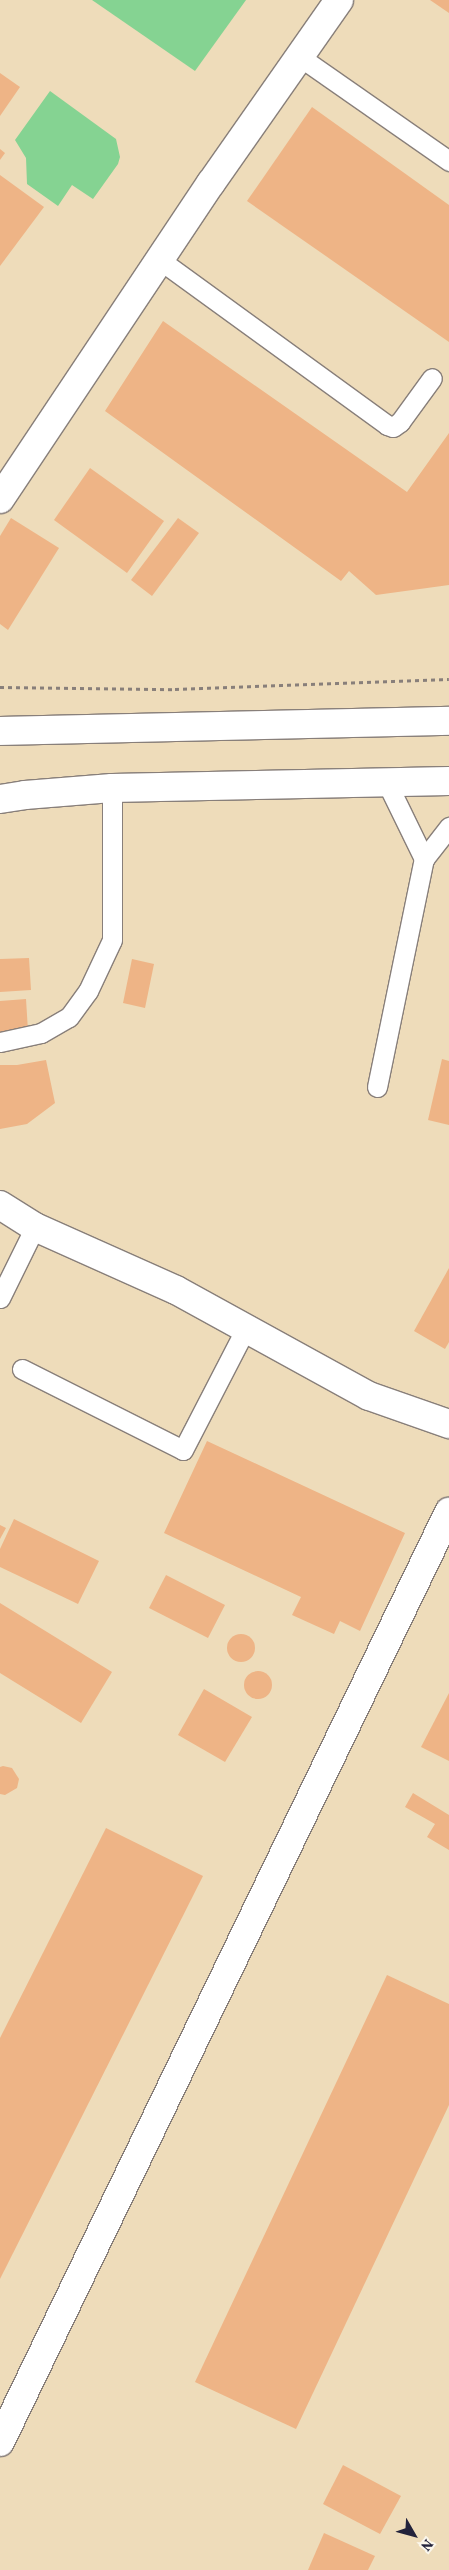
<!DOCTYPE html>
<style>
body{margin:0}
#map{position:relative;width:449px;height:2570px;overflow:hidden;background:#eedcba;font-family:Vollkorn,serif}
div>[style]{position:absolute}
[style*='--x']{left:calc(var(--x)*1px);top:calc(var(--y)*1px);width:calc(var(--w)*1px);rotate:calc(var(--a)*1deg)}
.green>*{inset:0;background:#85d392}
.building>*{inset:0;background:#eeb486}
.round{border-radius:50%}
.path>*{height:3px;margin-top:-1.5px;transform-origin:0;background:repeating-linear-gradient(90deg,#887f7a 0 4px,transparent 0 8px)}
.roads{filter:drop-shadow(1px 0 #887f7a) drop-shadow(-1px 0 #887f7a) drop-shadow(0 1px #887f7a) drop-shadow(0 -1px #887f7a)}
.lane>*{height:19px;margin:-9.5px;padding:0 9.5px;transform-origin:9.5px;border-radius:9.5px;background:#fff}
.street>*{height:28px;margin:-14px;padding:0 14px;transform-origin:14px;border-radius:14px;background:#fff}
.highway>*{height:28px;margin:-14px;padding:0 14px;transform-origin:14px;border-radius:14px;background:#fff}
span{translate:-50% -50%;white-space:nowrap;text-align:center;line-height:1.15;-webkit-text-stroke:4px #fbf7ec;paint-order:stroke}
.north{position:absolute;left:389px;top:2510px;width:50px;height:50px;-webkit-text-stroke:4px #fbf7ec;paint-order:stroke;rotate:128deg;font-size:14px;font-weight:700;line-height:20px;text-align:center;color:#22223b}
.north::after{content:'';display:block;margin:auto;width:18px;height:22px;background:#22223b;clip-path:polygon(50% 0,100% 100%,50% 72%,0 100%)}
</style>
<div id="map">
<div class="green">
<div style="clip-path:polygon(92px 0,246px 0,195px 71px)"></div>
<div style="clip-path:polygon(50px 91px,116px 139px,120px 157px,118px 164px,93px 199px,72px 185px,58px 206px,27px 184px,26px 158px,15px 140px)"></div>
</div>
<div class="building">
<div style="clip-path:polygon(430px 0,449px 0,449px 13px)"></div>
<div style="clip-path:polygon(0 73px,20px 87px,0 116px)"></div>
<div style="clip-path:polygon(312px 107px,449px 205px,449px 342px,247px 201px)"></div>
<div style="clip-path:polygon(0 149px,5px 153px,0 160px)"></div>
<div style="clip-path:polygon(0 175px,44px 207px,0 266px)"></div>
<div style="clip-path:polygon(163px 321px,407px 492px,449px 433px,449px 585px,376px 595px,349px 571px,341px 581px,105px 411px)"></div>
<div style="clip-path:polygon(90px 468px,164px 521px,127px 573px,54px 520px)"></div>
<div style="clip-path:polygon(11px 518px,59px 548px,8px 630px,0 624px,0 536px)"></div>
<div style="clip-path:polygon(178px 518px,199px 533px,152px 596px,131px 580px)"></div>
<div style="clip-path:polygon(29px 958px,31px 990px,0 992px,0 959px)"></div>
<div style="clip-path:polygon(132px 959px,154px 964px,145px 1008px,123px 1003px)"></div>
<div style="clip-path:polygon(26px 999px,28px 1031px,0 1033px,0 1001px)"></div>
<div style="clip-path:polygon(442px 1059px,449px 1061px,449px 1125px,428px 1120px)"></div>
<div style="clip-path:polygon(46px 1060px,55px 1103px,27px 1124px,0 1129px,0 1065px,17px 1065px)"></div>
<div style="clip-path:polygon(449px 1268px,449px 1342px,445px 1349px,414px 1331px)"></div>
<div style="clip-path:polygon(207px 1441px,405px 1533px,360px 1631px,340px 1621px,334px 1634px,292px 1615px,301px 1597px,164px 1533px)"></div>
<div style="clip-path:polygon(14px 1519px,99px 1561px,78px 1604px,0 1567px,0 1549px)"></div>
<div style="clip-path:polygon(0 1525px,6px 1528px,0 1539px)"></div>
<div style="clip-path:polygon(166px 1575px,225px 1605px,208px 1638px,149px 1608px)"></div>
<div style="clip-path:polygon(0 1603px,112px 1672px,81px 1723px,0 1673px)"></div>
<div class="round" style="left:227px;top:1634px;width:28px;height:28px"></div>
<div class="round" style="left:244px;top:1671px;width:28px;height:28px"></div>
<div style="clip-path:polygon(204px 1689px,252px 1717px,225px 1762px,178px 1735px)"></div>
<div style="clip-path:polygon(449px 1693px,449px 1761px,421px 1747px)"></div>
<div style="clip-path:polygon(3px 1766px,12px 1768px,19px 1779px,17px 1788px,5px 1795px,0 1794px,0 1767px)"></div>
<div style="clip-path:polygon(413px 1793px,449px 1815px,449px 1850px,427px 1837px,435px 1824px,405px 1807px)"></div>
<div style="clip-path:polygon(106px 1828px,203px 1876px,0 2279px,0 2038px)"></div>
<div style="clip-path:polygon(387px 1975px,449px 2004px,449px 2105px,296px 2429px,195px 2382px)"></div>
<div style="clip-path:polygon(343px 2465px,401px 2496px,380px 2534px,323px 2504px)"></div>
<div style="clip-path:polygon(324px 2533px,375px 2556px,368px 2570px,308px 2570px)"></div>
</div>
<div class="path">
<div style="--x:0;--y:687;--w:175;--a:0.7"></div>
<div style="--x:175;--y:689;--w:274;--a:-2.1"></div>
</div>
<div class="roads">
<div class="lane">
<div style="--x:300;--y:57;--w:182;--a:34.9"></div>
<div style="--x:160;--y:260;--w:281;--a:36"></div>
<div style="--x:387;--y:425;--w:6;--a:18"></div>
<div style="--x:393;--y:427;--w:9;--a:-36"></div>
<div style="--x:400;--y:422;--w:54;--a:-54"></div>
<div style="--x:387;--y:783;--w:85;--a:64"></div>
<div style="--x:0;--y:1042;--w:42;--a:-12.4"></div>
<div style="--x:41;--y:1033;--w:32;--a:-30"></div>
<div style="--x:69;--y:1017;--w:32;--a:-54"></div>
<div style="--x:88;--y:991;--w:56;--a:-64.8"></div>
<div style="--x:112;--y:940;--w:152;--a:-90"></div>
<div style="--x:377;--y:1087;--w:233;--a:-78.4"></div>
<div style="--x:424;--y:859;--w:41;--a:-52"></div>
<div style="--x:0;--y:1298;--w:79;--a:-63.8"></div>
<div style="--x:22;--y:1369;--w:180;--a:26.7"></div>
<div style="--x:183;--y:1450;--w:137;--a:-62.7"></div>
</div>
<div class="street">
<div style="--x:0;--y:499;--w:380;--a:-56.3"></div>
<div style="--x:211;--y:183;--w:223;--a:-55"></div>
<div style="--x:0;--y:1205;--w:41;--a:32.2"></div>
<div style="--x:35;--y:1227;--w:154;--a:24.1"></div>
<div style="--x:176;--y:1290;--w:220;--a:28.8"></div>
<div style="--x:369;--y:1396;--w:85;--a:19.3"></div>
<div style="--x:0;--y:2442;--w:1033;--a:-64.23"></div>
</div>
<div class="highway">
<div style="--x:0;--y:731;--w:449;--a:-1.3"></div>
<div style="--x:0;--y:799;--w:25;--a:-9"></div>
<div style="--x:25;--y:795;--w:87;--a:-4.6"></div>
<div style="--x:112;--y:788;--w:337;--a:-1.2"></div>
</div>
</div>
<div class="north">N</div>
</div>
